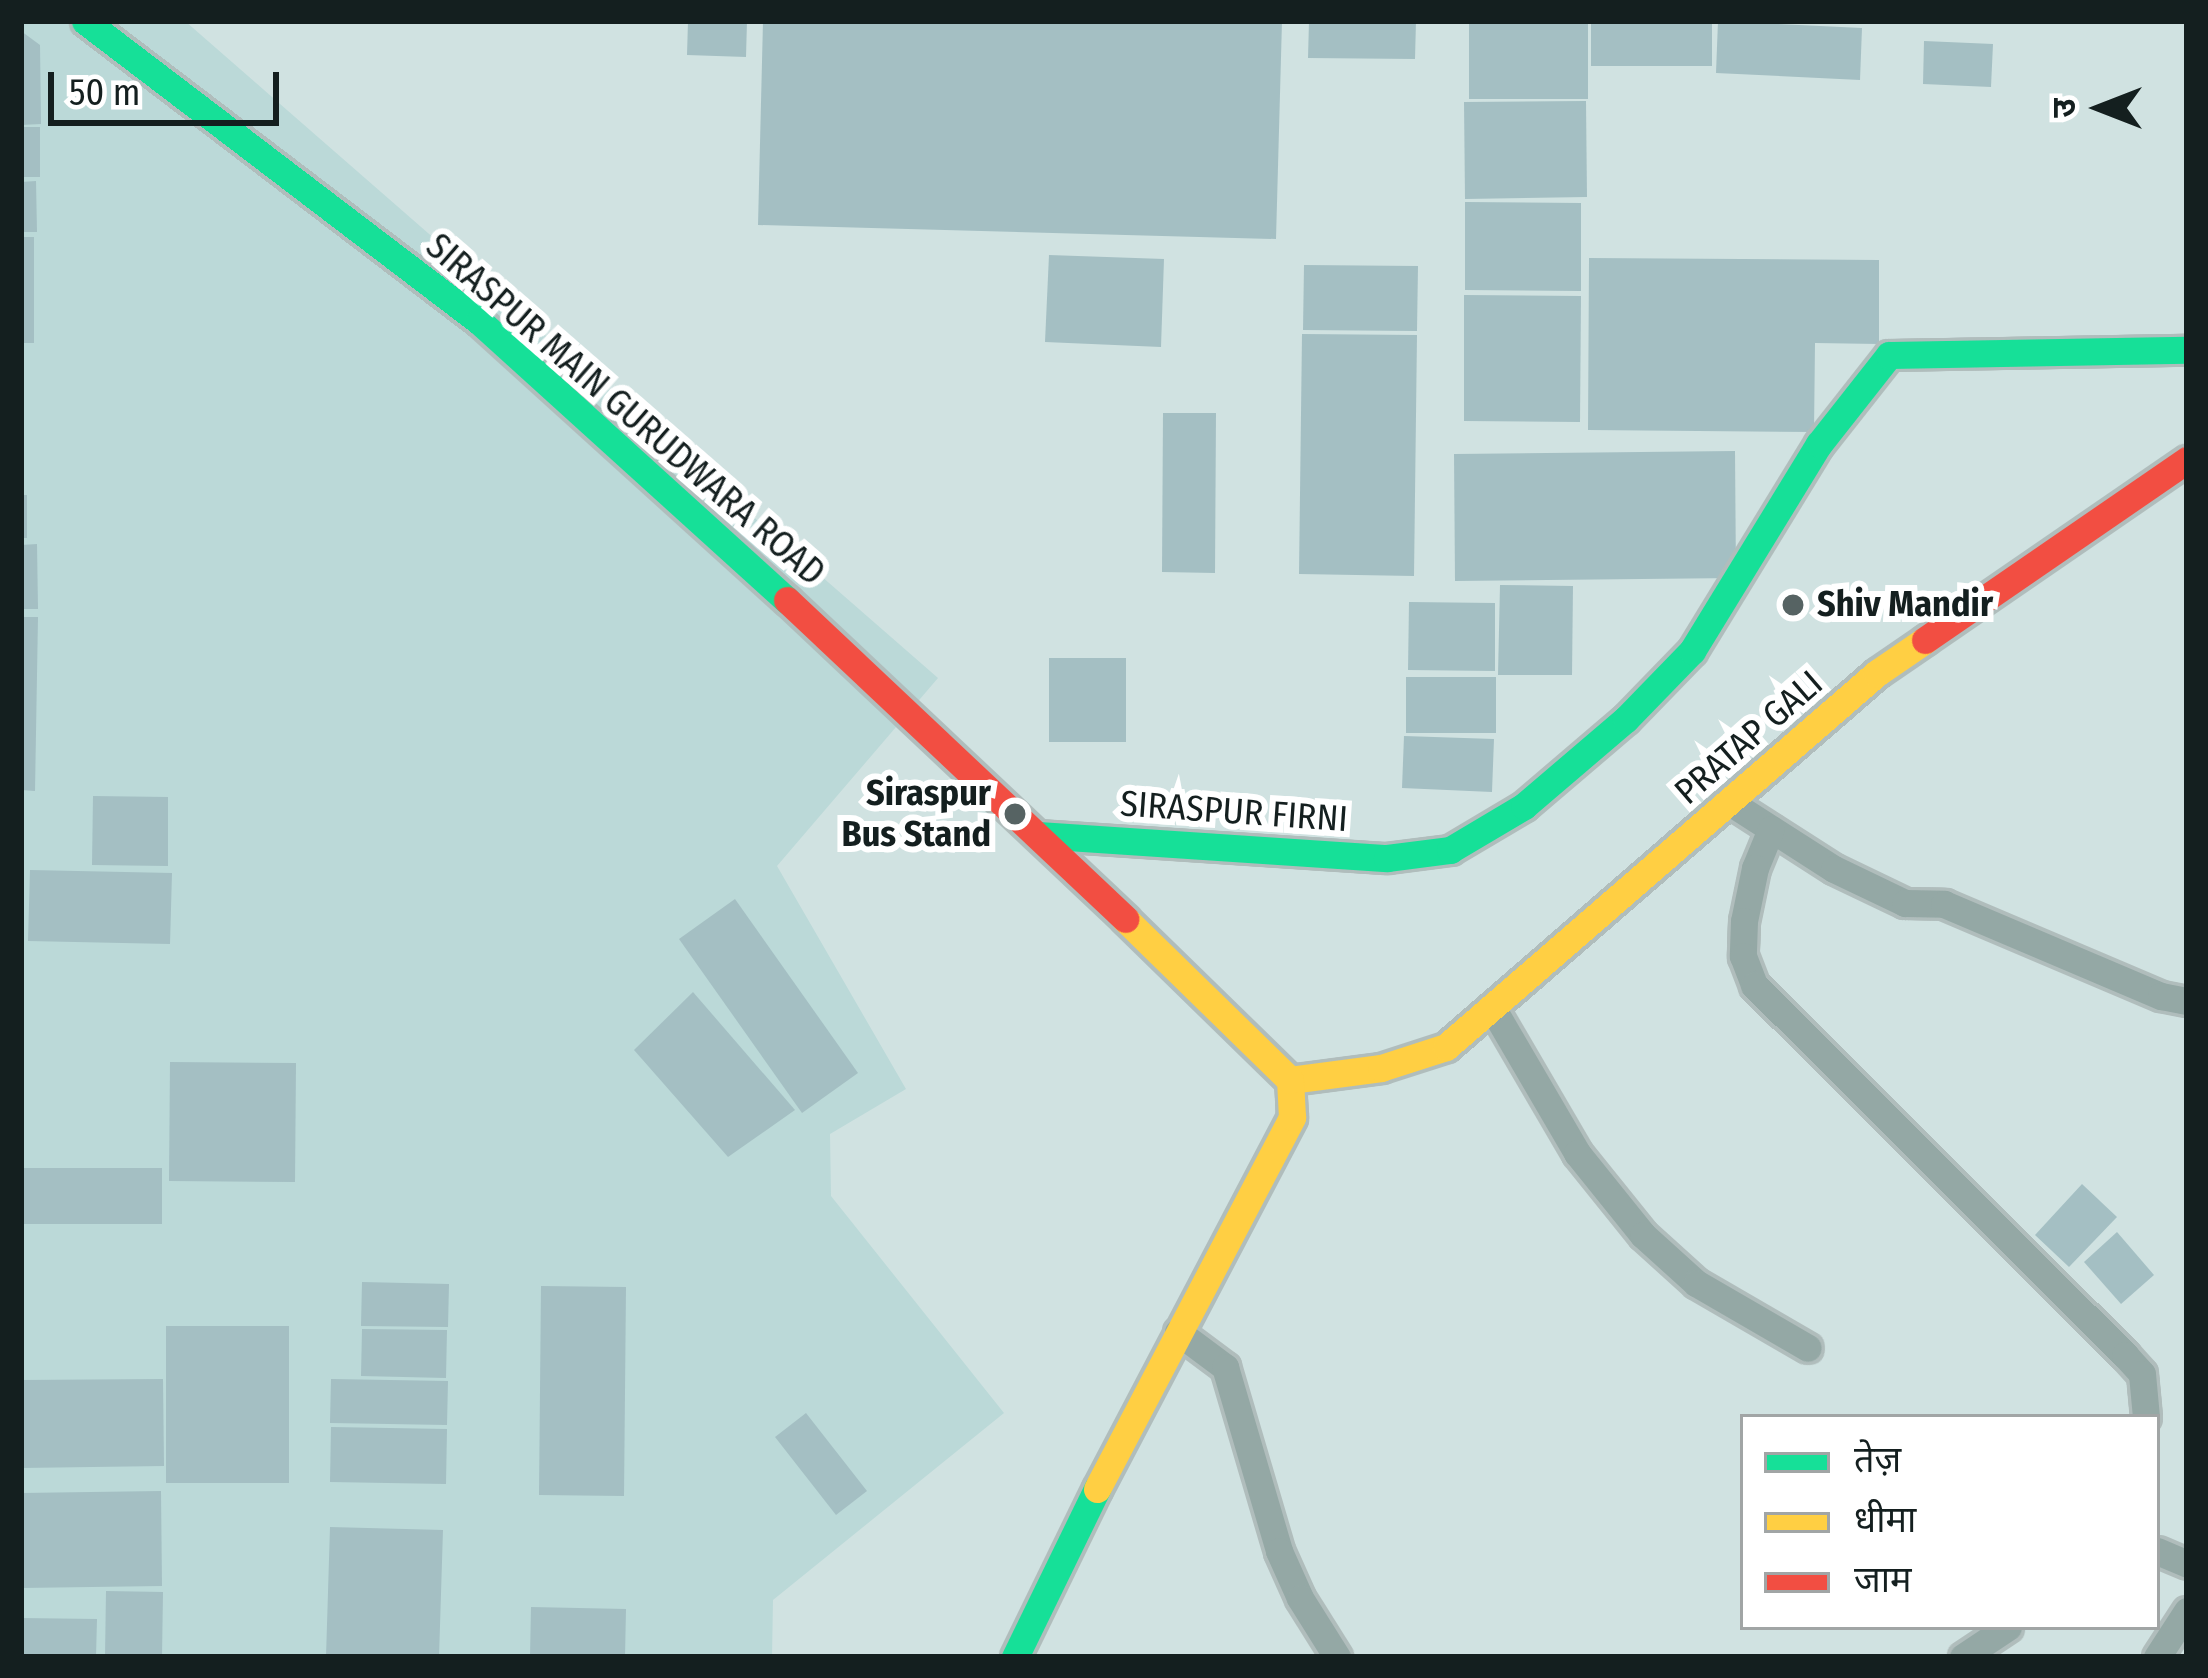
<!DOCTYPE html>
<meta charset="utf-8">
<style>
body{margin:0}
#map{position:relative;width:2208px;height:1678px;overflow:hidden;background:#d0e2e1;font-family:"Fira Sans Condensed","Noto Sans Devanagari",sans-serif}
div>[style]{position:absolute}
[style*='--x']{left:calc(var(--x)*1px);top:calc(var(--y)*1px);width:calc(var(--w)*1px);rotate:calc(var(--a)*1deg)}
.built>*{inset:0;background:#bbd9d8}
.building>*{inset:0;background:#a4bfc3}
.roads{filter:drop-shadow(3px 0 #b0bdbc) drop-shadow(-3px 0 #b0bdbc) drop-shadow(0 3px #b0bdbc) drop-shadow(0 -3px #b0bdbc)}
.street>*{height:27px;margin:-13.5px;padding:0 13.5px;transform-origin:13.5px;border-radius:13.5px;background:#94a8a5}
.fast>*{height:27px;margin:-13.5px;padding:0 13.5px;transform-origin:13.5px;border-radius:13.5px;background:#16e098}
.slow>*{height:27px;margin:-13.5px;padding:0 13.5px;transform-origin:13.5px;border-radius:13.5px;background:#ffcf43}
.jam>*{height:27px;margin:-13.5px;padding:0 13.5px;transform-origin:13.5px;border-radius:13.5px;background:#f24e42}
.dots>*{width:33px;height:33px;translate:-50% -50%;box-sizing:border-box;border:6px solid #fff;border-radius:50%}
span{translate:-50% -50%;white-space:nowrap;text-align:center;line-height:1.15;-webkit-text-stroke:12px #fff;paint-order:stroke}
.street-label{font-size:36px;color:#141f1f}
.poi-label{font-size:36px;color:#141f1f;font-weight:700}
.left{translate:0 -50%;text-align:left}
.right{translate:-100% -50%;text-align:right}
.frame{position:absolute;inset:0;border:24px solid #141f1f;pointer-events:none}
.legend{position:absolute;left:1740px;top:1414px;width:420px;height:216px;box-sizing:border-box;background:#fff;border:3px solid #a1a5a5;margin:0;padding:15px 21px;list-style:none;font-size:36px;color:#141f1f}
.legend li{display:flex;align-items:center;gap:24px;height:60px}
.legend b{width:60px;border:3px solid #a1a5a5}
.north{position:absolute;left:2040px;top:48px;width:120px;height:120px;-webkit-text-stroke:9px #fff;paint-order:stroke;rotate:270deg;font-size:33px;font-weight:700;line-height:48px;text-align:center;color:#141f1f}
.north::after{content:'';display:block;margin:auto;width:42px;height:54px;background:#141f1f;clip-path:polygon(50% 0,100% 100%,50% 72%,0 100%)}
.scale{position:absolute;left:48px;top:72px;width:231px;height:54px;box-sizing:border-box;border:6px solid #141f1f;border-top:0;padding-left:15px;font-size:36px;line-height:42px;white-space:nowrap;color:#141f1f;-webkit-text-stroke:9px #fff;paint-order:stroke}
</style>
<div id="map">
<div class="built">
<div style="clip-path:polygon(21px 21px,185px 21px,938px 678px,777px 866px,906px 1089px,830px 1134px,831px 1196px,1004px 1413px,773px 1600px,772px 1657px,21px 1657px)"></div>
</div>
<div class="building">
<div style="clip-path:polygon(688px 21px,747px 21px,746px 57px,687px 55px)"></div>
<div style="clip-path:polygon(763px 21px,1282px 21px,1276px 239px,758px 225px)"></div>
<div style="clip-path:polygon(1309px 21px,1416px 21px,1415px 59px,1308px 58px)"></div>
<div style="clip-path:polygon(1469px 21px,1588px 21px,1588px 99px,1469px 99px)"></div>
<div style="clip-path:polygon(1591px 21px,1712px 21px,1712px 66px,1591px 66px)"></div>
<div style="clip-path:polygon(1718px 21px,1862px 28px,1860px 80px,1716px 73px)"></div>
<div style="clip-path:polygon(21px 31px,40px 45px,41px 124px,21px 125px)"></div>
<div style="clip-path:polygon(1924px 41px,1993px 44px,1991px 87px,1923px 84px)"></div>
<div style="clip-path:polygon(1586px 101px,1587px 197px,1465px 199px,1464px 102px)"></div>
<div style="clip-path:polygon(21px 127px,40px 127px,40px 177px,21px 177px)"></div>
<div style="clip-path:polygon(36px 181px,37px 232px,21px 232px,21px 182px)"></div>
<div style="clip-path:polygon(1465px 202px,1581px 203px,1581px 291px,1465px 290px)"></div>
<div style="clip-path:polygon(21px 237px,34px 237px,34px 343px,21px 343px)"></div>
<div style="clip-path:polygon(1049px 255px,1164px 259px,1161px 347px,1045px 342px)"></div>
<div style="clip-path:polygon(1589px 258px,1879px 260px,1879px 344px,1815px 343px,1814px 432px,1588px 430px)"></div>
<div style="clip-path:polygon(1304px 265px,1418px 266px,1417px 331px,1303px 330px)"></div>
<div style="clip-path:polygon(1464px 295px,1581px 296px,1580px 422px,1464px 421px)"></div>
<div style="clip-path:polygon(1302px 334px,1417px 335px,1414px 576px,1299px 574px)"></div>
<div style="clip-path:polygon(1163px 413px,1216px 413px,1215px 573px,1162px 572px)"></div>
<div style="clip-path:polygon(1735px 451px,1736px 578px,1455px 581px,1454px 454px)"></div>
<div style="clip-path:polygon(21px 495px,27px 495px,27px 538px,21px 538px)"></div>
<div style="clip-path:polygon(37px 544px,38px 609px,21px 609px,21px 545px)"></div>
<div style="clip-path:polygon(1500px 585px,1573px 586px,1572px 675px,1498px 675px)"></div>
<div style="clip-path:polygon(1409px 602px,1495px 603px,1495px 671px,1408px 670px)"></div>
<div style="clip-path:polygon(21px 617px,38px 617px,35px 791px,21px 790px)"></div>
<div style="clip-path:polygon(1049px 658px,1126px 658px,1126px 742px,1049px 742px)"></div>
<div style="clip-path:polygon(1406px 677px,1496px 677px,1496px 733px,1406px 733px)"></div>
<div style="clip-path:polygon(1404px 736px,1494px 739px,1492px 792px,1402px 788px)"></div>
<div style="clip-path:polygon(93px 796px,168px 797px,168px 866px,92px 865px)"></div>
<div style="clip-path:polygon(30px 870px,172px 873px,170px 944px,28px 941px)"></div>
<div style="clip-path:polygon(735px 899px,858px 1073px,802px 1113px,679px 939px)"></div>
<div style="clip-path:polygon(693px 992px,795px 1110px,728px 1157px,634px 1050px)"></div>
<div style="clip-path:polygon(170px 1062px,296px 1063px,295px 1182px,169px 1181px)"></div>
<div style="clip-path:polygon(21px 1168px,162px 1168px,162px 1224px,21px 1224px)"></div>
<div style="clip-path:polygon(2082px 1184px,2117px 1217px,2069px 1267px,2035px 1235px)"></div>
<div style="clip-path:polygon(2117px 1232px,2154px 1275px,2121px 1304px,2084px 1262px)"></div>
<div style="clip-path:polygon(362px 1282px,449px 1284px,448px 1327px,361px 1326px)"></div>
<div style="clip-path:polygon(541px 1286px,626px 1287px,624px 1496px,539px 1495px)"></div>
<div style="clip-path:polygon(166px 1326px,289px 1326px,289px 1483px,166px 1483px)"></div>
<div style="clip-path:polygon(362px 1329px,447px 1330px,446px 1378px,361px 1376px)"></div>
<div style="clip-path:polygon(163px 1379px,164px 1466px,21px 1468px,21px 1380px)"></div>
<div style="clip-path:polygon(331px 1379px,448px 1381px,447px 1425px,330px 1423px)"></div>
<div style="clip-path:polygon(806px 1413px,867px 1491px,836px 1515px,775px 1437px)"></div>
<div style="clip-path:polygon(331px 1427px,447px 1429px,446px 1484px,330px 1482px)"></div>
<div style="clip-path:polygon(161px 1491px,162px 1586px,21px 1588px,21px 1493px)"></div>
<div style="clip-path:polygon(330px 1527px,443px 1530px,439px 1657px,326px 1657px)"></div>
<div style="clip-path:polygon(106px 1591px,163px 1592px,162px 1657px,105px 1657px)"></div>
<div style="clip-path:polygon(531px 1607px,626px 1609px,625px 1657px,530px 1657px)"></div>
<div style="clip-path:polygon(21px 1618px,97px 1619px,96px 1657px,21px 1657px)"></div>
</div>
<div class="roads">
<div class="street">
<div style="--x:1731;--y:803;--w:122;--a:32.7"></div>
<div style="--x:1834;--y:869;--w:79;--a:25.6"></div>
<div style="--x:1905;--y:903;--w:39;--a:1"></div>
<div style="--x:1944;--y:904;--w:236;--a:23"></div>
<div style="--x:2161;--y:996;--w:26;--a:11"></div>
<div style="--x:1771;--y:829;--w:42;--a:112.3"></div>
<div style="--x:1755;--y:868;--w:54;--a:101.7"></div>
<div style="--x:1744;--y:921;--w:35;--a:92"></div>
<div style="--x:1743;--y:956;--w:31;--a:69"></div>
<div style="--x:1754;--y:985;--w:524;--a:44.92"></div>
<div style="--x:2125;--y:1355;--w:25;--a:48"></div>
<div style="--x:2142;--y:1374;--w:43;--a:84.7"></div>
<div style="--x:1493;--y:1009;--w:167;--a:59.7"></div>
<div style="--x:1577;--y:1153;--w:105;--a:51.2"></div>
<div style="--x:1643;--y:1235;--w:72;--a:42.2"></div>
<div style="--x:1696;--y:1283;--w:129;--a:30.1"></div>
<div style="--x:1178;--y:1332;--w:59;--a:36.7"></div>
<div style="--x:1225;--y:1367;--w:192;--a:73.6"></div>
<div style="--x:1279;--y:1551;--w:51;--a:65.9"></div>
<div style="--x:1300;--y:1598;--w:70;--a:57.9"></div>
<div style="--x:2157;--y:1551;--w:33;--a:23"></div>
<div style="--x:1963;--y:1657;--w:54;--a:-33.7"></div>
<div style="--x:2157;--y:1657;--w:55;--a:-56.9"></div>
</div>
<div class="fast">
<div style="--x:85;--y:21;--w:495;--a:37.3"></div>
<div style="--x:479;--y:321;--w:416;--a:42.2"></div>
<div style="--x:1038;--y:835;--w:350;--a:3.8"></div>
<div style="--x:1387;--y:858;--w:64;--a:-7.2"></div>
<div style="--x:1450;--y:850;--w:86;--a:-30.7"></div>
<div style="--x:1524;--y:806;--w:134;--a:-40.5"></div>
<div style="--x:1626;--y:719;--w:95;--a:-45.9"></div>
<div style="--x:1692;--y:651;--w:243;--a:-58.5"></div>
<div style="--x:1819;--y:444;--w:113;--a:-51.8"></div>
<div style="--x:1889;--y:355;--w:298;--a:-1"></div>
<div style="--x:1015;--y:1657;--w:187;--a:-64"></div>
</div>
<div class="slow">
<div style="--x:1290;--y:1080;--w:92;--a:-7.5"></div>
<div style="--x:1381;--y:1068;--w:68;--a:-17.9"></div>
<div style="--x:1446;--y:1047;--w:571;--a:-40.95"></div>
<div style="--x:1877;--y:673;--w:58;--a:-34.5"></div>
<div style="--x:1097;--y:1489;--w:420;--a:-62.3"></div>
<div style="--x:1292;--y:1117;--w:37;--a:-93"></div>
<div style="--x:1290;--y:1080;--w:231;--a:-135.7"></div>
</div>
<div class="jam">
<div style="--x:787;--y:600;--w:465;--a:43.3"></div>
<div style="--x:1925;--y:640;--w:318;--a:-34.5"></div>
</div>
</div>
<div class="dots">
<div style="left:1793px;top:605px;background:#566363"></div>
<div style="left:1015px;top:814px;background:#566363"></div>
</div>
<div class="street-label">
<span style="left:625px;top:410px;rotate:41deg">SIRASPUR MAIN GURUDWARA ROAD</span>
<span style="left:1749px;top:738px;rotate:-41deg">PRATAP GALI</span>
<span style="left:1234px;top:812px;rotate:4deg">SIRASPUR FIRNI</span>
</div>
<div class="poi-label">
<span class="left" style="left:1817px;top:605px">Shiv Mandir</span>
<span class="right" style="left:991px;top:814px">Siraspur<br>Bus Stand</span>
</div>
<div class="frame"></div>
<ul class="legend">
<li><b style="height:15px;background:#16e098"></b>तेज़</li>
<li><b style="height:15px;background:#ffcf43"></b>धीमा</li>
<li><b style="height:15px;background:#f24e42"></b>जाम</li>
</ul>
<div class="north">उ</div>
<div class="scale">50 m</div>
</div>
